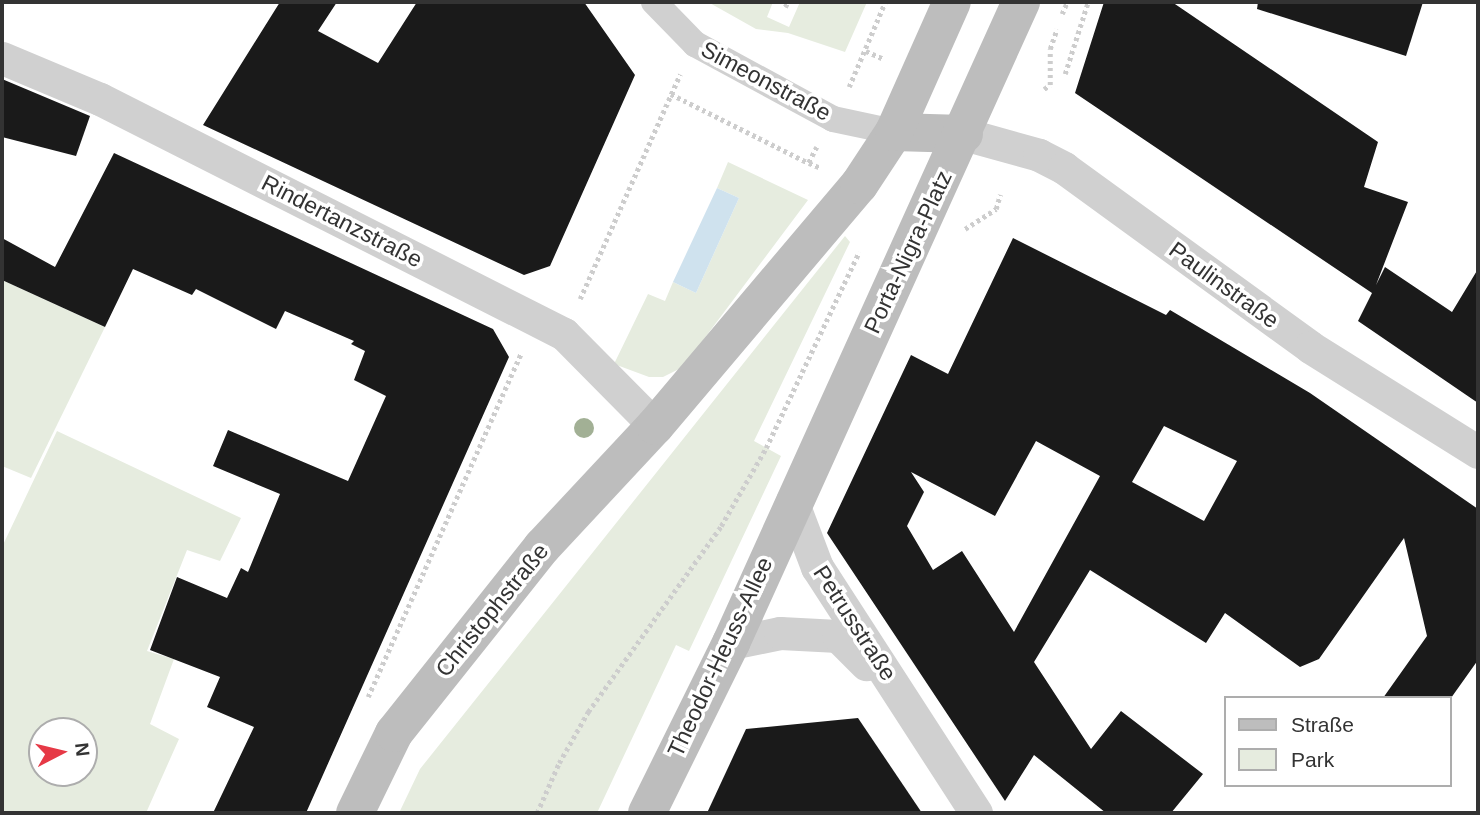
<!DOCTYPE html>
<meta charset="utf-8">
<style>
body{margin:0}
#map{position:relative;width:1480px;height:815px;overflow:hidden;background:#fff;font-family:Helvetica,sans-serif}
div>[style]{position:absolute}
[style*='--x']{left:calc(var(--x)*1px);top:calc(var(--y)*1px);width:calc(var(--w)*1px);rotate:calc(var(--a)*1deg)}
.green>*{inset:0;background:#e6ecdf}
.water>*{inset:0;background:#cfe2ee}
.building>*{inset:0;background:#1a1a1a}
.path>*{height:4.5px;margin-top:-2.25px;transform-origin:0;background:repeating-linear-gradient(90deg,#cdcdcd 0 3.5px,transparent 0 7px)}
.pedestrian>*{height:26px;margin:-13px;padding:0 13px;transform-origin:13px;border-radius:13px;background:#d0d0d0}
.minor>*{height:33px;margin:-16.5px;padding:0 16.5px;transform-origin:16.5px;border-radius:16.5px;background:#d0d0d0}
.secondary>*{height:38px;margin:-19px;padding:0 19px;transform-origin:19px;border-radius:19px;background:#bdbdbd}
.trees>*{width:20px;height:20px;margin:-10px;border-radius:50%;background:#a2b095}
span{translate:-50% -50%;white-space:nowrap;text-align:center;line-height:1.15;-webkit-text-stroke:7px #fff;paint-order:stroke}
.street-label{font-size:23px;color:#333}
.frame{position:absolute;inset:0;border:4px solid #333;pointer-events:none}
.legend{position:absolute;left:1224px;top:696px;width:228px;height:91px;box-sizing:border-box;background:#fff;border:2px solid #adadad;margin:0;padding:9px 12px;list-style:none;font-size:21px;color:#333}
.legend li{display:flex;align-items:center;gap:14px;height:35px}
.legend b{width:35px;border:2px solid #adadad}
.north{position:absolute;left:28px;top:717px;width:70px;height:70px;box-sizing:border-box;background:#fff;border:2px solid #adadad;border-radius:50%;rotate:83deg;font-size:19px;font-weight:700;line-height:28px;text-align:center;color:#333}
.north::after{content:'';display:block;margin:auto;width:24px;height:32px;background:#e63946;clip-path:polygon(50% 0,100% 100%,50% 72%,0 100%)}
</style>
<div id="map">
<div class="green">
<div style="clip-path:polygon(708px 2px,773px 2px,767px 17px,789px 27px,800px 2px,867px 2px,845px 52px,788px 33px,756px 29px)"></div>
<div style="clip-path:polygon(728px 162px,808px 200px,683px 367px,663px 377px,649px 377px,614px 364px,648px 294px,665px 301px,673px 282px,696px 293px,739px 198px,717px 188px)"></div>
<div style="clip-path:polygon(845px 236px,850px 242px,754px 441px,781px 456px,689px 651px,676px 645px,597px 813px,399px 813px,420px 769px)"></div>
<div style="clip-path:polygon(2px 280px,105px 327px,31px 478px,2px 466px)"></div>
<div style="clip-path:polygon(evenodd,57px 431px,241px 518px,220px 561px,187px 550px,147px 651px,174px 659px,150px 724px,179px 739px,146px 813px,2px 813px,2px 547px,57px 431px,42px 731px,84px 731px,84px 773px,42px 773px,42px 731px)"></div>
</div>
<div class="water">
<div style="clip-path:polygon(717px 188px,739px 198px,696px 293px,673px 282px)"></div>
</div>
<div class="building">
<div style="clip-path:polygon(280px 2px,337px 2px,318px 31px,378px 63px,417px 2px,584px 2px,635px 75px,550px 266px,524px 275px,203px 125px)"></div>
<div style="clip-path:polygon(1104px 2px,1172px 2px,1378px 142px,1364px 187px,1408px 202px,1376px 285px,1385px 267px,1452px 312px,1478px 269px,1478px 403px,1358px 321px,1372px 293px,1075px 93px)"></div>
<div style="clip-path:polygon(1258px 2px,1423px 2px,1406px 56px,1257px 9px)"></div>
<div style="clip-path:polygon(2px 79px,90px 116px,76px 156px,2px 137px)"></div>
<div style="clip-path:polygon(114px 153px,493px 329px,509px 357px,306px 813px,213px 813px,254px 727px,207px 707px,220px 677px,150px 650px,177px 577px,227px 598px,241px 568px,248px 572px,280px 494px,213px 466px,228px 430px,348px 481px,386px 396px,354px 380px,365px 351px,351px 344px,354px 341px,285px 311px,276px 329px,196px 289px,192px 295px,133px 269px,105px 327px,2px 280px,2px 238px,55px 267px)"></div>
<div style="clip-path:polygon(evenodd,1013px 238px,1166px 315px,1170px 310px,1310px 393px,1478px 509px,1478px 660px,1451px 698px,1383px 698px,1427px 636px,1404px 538px,1319px 659px,1300px 667px,1225px 613px,1206px 643px,1090px 570px,1034px 662px,1091px 749px,1121px 711px,1203px 774px,1171px 813px,1106px 813px,1034px 755px,1005px 801px,827px 533px,911px 355px,948px 374px,1013px 238px,1164px 426px,1237px 461px,1204px 521px,1132px 482px,1164px 426px,1013px 238px,1036px 441px,1100px 476px,1014px 632px,962px 551px,933px 570px,907px 526px,924px 492px,911px 472px,995px 516px,1036px 441px)"></div>
<div style="clip-path:polygon(858px 718px,922px 813px,707px 813px,746px 729px)"></div>
</div>
<div class="path">
<div style="--x:785;--y:7;--w:6;--a:-59"></div>
<div style="--x:1062;--y:14;--w:13;--a:-67"></div>
<div style="--x:866;--y:51;--w:20;--a:24"></div>
<div style="--x:1065;--y:74;--w:76;--a:-72.3"></div>
<div style="--x:849;--y:87;--w:92;--a:-67"></div>
<div style="--x:1044;--y:89;--w:7;--a:-34"></div>
<div style="--x:1050;--y:85;--w:36;--a:-90"></div>
<div style="--x:1050;--y:49;--w:21;--a:-71"></div>
<div style="--x:671;--y:94;--w:154;--a:26.6"></div>
<div style="--x:817;--y:147;--w:18;--a:117"></div>
<div style="--x:809;--y:163;--w:13;--a:23"></div>
<div style="--x:965;--y:229;--w:37;--a:-33"></div>
<div style="--x:996;--y:209;--w:15;--a:-74"></div>
<div style="--x:580;--y:299;--w:246;--a:-66"></div>
<div style="--x:368;--y:697;--w:376;--a:-66"></div>
<div style="--x:537;--y:813;--w:55;--a:-66.3"></div>
<div style="--x:559;--y:763;--w:59;--a:-60.4"></div>
<div style="--x:588;--y:712;--w:229;--a:-54.4"></div>
<div style="--x:721;--y:526;--w:90;--a:-60"></div>
<div style="--x:766;--y:448;--w:217;--a:-64.6"></div>
</div>
<div class="pedestrian">
<div style="--x:654;--y:2;--w:59;--a:45.7"></div>
<div style="--x:695;--y:44;--w:157;--a:28.5"></div>
<div style="--x:833;--y:119;--w:62;--a:12"></div>
</div>
<div class="minor">
<div style="--x:2;--y:58;--w:106;--a:22.7"></div>
<div style="--x:100;--y:99;--w:520;--a:26.86"></div>
<div style="--x:564;--y:334;--w:129;--a:45.3"></div>
<div style="--x:964;--y:134;--w:78;--a:15.6"></div>
<div style="--x:1039;--y:155;--w:28;--a:27"></div>
<div style="--x:1064;--y:168;--w:304;--a:36"></div>
<div style="--x:1310;--y:347;--w:198;--a:32"></div>
<div style="--x:792;--y:501;--w:71;--a:69.3"></div>
<div style="--x:817;--y:567;--w:293;--a:57.1"></div>
<div style="--x:731;--y:643;--w:50;--a:-11.5"></div>
<div style="--x:780;--y:633;--w:58;--a:3"></div>
<div style="--x:838;--y:636;--w:40;--a:45"></div>
</div>
<div class="secondary">
<div style="--x:894;--y:132;--w:70;--a:1.6"></div>
<div style="--x:355;--y:813;--w:89;--a:-64"></div>
<div style="--x:394;--y:733;--w:238;--a:-51.5"></div>
<div style="--x:542;--y:547;--w:166;--a:-47"></div>
<div style="--x:655;--y:426;--w:316;--a:-49.8"></div>
<div style="--x:859;--y:185;--w:64;--a:-56.6"></div>
<div style="--x:894;--y:132;--w:142;--a:-66"></div>
<div style="--x:647;--y:813;--w:190;--a:-63.7"></div>
<div style="--x:731;--y:643;--w:704;--a:-65.66"></div>
</div>
<div class="trees">
<div style="left:584px;top:428px"></div>
</div>
<div class="street-label">
<span style="left:766px;top:81px;rotate:28deg">Simeonstraße</span>
<span style="left:342px;top:221px;rotate:27deg">Rindertanzstraße</span>
<span style="left:908px;top:252px;rotate:-65deg">Porta-Nigra-Platz</span>
<span style="left:1224px;top:285px;rotate:36deg">Paulinstraße</span>
<span style="left:492px;top:610px;rotate:-51deg">Christophstraße</span>
<span style="left:855px;top:623px;rotate:57deg">Petrusstraße</span>
<span style="left:720px;top:657px;rotate:-65deg">Theodor-Heuss-Allee</span>
</div>
<div class="frame"></div>
<ul class="legend">
<li><b style="height:9px;background:#bdbdbd"></b>Straße</li>
<li><b style="height:19px;background:#e6ecdf"></b>Park</li>
</ul>
<div class="north">N</div>
</div>
